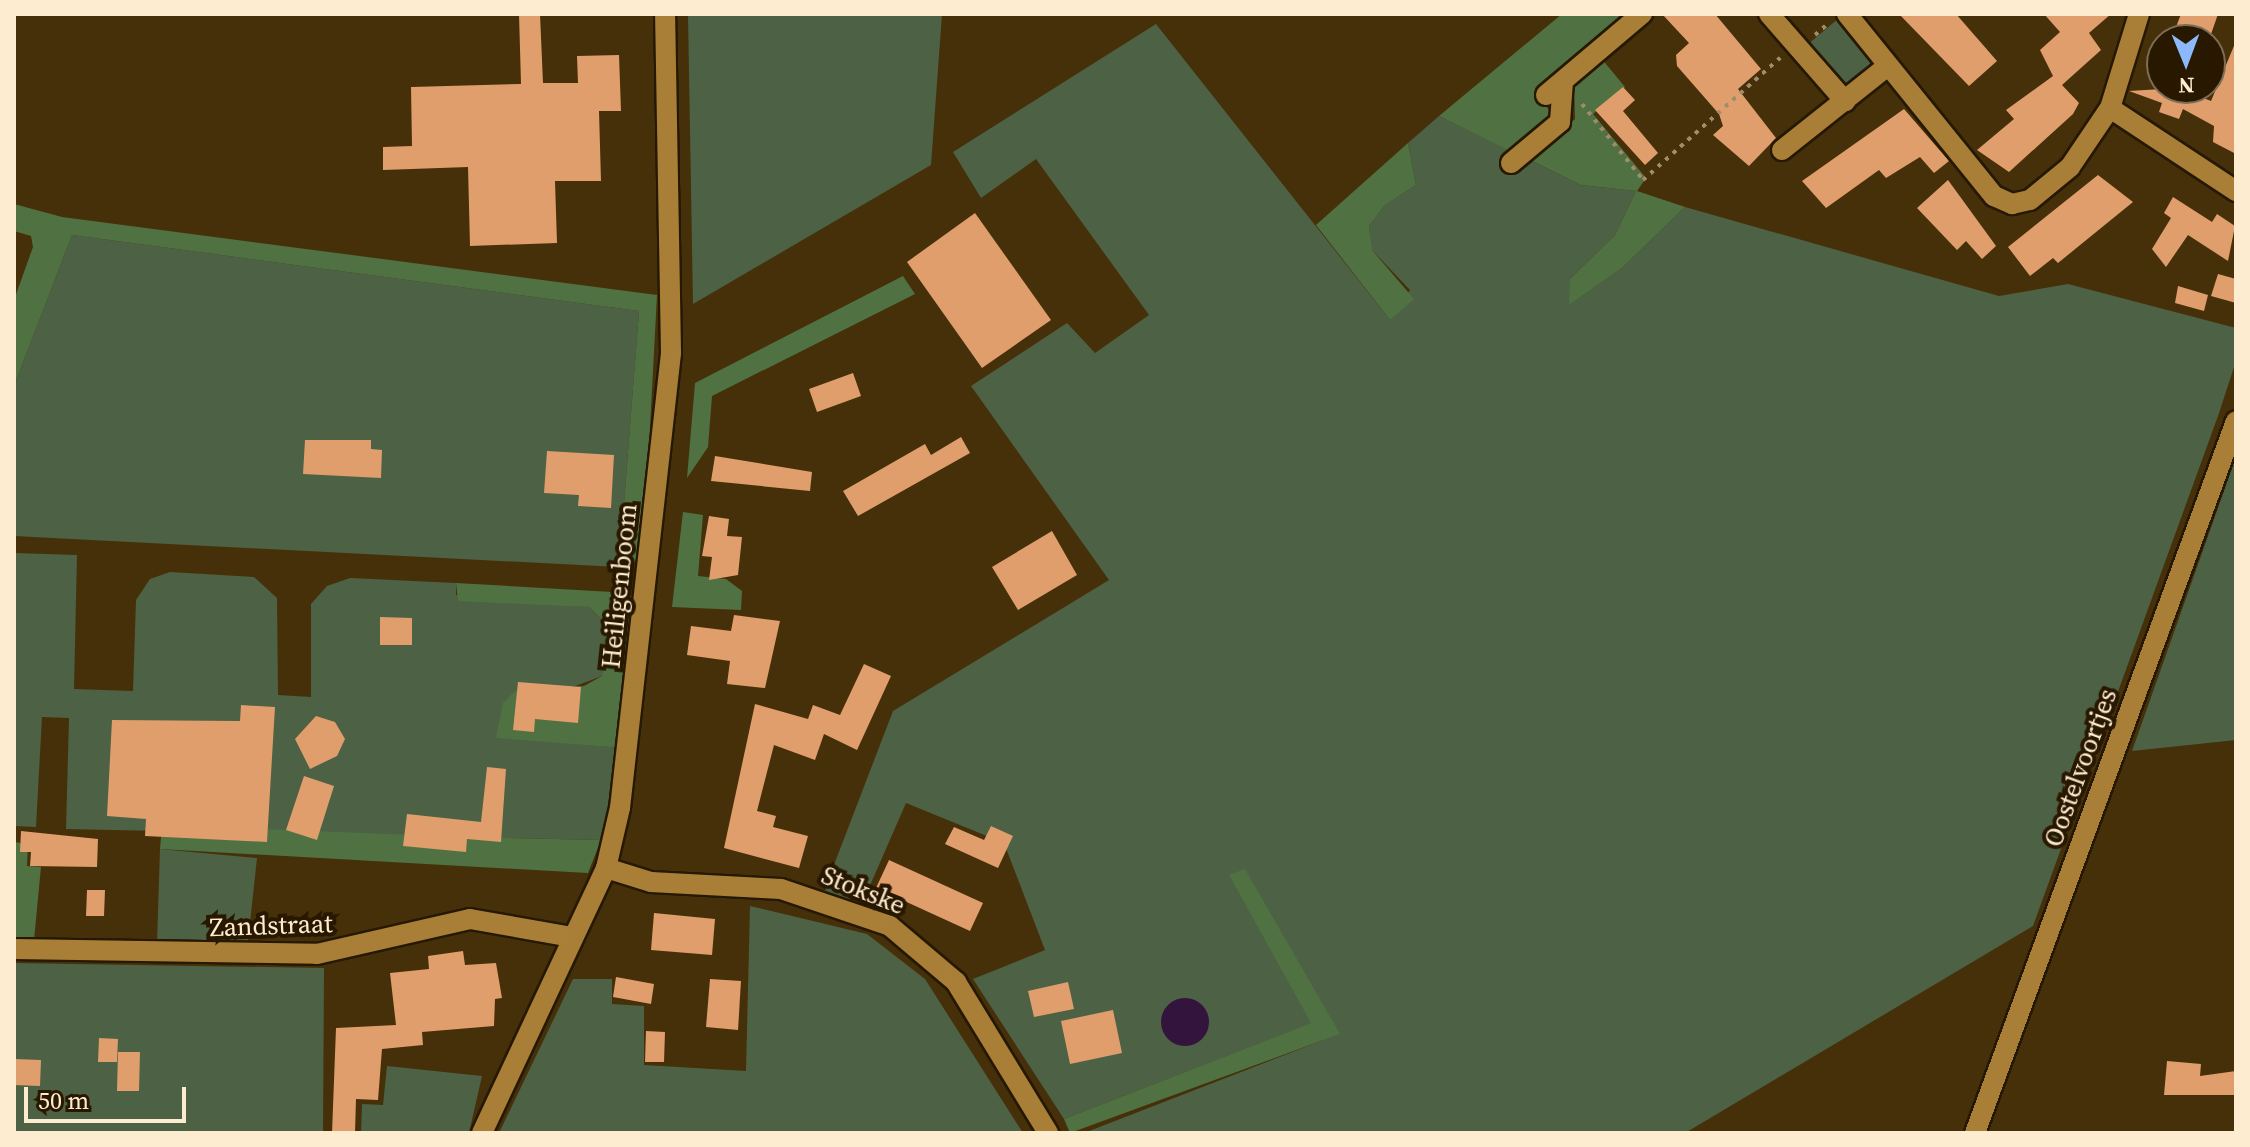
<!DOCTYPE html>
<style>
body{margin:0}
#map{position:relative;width:2250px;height:1147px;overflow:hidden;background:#463009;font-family:"Source Serif 4",serif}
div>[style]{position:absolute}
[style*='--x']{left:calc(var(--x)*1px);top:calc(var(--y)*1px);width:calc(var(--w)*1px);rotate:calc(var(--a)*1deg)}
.green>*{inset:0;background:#4d6145}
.forest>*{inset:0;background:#507243}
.water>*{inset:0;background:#33143c}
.round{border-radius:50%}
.building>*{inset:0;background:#e09e6d}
.path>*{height:4px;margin-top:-2px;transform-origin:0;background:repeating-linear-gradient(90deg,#a08c6b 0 4px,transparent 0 10px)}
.roads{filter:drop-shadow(2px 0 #261904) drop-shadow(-2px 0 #261904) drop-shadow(0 2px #261904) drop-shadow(0 -2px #261904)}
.street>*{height:20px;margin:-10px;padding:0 10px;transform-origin:10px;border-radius:10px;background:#a97f38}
span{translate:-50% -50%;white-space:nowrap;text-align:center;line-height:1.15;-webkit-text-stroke:8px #291800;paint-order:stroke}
.street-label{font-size:26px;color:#feecd1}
.frame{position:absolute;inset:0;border:16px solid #feecd1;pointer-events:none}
.north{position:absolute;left:2146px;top:24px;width:80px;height:80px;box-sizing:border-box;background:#291800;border:2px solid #7e6d54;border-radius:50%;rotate:179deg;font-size:22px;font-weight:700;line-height:32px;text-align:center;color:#feecd1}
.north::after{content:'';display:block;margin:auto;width:28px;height:36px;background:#8bb9fc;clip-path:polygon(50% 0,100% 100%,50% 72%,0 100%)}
.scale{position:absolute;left:24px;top:1087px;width:162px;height:36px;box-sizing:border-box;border:4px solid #feecd1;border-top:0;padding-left:10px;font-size:24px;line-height:28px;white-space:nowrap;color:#feecd1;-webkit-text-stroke:6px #291800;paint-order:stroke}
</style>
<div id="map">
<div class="green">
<div style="clip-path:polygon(688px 14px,942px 14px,931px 165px,693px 304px)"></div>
<div style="clip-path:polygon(1839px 18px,1870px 53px,1873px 67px,1853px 87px,1842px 86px,1807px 45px)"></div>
<div style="clip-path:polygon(1156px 24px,1390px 320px,1410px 290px,1371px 249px,1369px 226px,1385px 205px,1416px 185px,1408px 143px,1439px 116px,1581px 185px,1636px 191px,1615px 235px,1570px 279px,1570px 304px,1622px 268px,1685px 207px,1999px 296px,2068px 284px,2236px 328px,2236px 361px,2218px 416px,2033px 926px,1685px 1133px,1084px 1133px,1339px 1034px,1230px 876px,1312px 1023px,1064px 1119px,973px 979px,1045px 950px,1004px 843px,906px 803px,861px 906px,822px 896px,893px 711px,1109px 580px,971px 386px,1067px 323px,1095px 353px,1149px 315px,1036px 159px,981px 198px,953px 152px)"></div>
<div style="clip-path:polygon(72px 235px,639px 311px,619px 567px,14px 536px,14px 386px)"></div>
<div style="clip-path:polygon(2236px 457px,2236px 740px,2132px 751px)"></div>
<div style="clip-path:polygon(14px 553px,77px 555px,74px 689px,133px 691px,136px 600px,150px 579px,170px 572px,254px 577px,277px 598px,278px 695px,311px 697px,311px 604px,327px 586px,350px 578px,456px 583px,456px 595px,589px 607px,606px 624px,602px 676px,570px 688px,497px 737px,622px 748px,601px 840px,66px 829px,69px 718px,42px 717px,36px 827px,14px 826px)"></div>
<div style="clip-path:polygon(160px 849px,257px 858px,248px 941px,157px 943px)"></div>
<div style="clip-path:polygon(750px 906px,867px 934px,925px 979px,1023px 1133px,499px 1133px,573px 979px,612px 979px,612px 1004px,644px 1006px,644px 1065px,746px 1071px)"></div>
<div style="clip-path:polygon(14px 963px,324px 968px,323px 1133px,14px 1133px)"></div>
<div style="clip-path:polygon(387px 1066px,482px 1076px,469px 1133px,361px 1133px,362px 1104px,383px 1105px)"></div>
</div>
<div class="forest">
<div style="clip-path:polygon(1562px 14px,1622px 14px,1537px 90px,1551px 114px,1508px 150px,1439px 116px)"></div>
<div style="clip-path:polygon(1601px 58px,1625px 87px,1593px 114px,1646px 178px,1637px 191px,1685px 207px,1622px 268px,1569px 305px,1570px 279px,1615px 235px,1636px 191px,1581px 185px,1530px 160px,1575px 119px,1574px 81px)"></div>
<div style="clip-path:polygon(1408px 143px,1416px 185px,1385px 205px,1369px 226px,1372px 250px,1414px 299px,1390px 320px,1316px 225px)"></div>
<div style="clip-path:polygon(14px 204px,62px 217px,657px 295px,643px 560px,619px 567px,639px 311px,72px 235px,14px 386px,14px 300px,33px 247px,31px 236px,14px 231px)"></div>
<div style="clip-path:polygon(903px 276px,915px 294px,712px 396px,708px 447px,687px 478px,695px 383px)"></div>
<div style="clip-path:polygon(683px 512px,703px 515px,698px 576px,726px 579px,742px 591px,741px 610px,672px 607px)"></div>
<div style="clip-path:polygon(456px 583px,629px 593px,636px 600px,622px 748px,496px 738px,503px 703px,515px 691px,584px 686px,602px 676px,606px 624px,589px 607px,458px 601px)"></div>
<div style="clip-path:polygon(162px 825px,465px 837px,601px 840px,588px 873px,160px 849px)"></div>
<div style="clip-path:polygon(14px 842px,28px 844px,27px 866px,41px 867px,34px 940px,14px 939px)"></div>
<div style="clip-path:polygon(1245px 869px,1340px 1034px,1070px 1133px,1064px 1119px,1311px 1023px,1229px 875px)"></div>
</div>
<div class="water">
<div class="round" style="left:1161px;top:998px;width:48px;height:48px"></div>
</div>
<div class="building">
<div style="clip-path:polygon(519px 14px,540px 14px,543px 83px,578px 83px,577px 56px,619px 55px,621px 111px,599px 111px,601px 181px,555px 181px,557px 243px,470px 246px,468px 167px,383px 170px,383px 147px,412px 146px,411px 87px,521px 84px)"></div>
<div style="clip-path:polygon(1662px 14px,1715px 14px,1761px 69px,1738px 89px,1776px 138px,1749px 166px,1713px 135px,1723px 126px,1719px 114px,1677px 66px,1676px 55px,1689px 43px)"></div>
<div style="clip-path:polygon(1899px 14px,1956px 14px,1997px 61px,1969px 86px)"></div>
<div style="clip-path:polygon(2044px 14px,2111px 14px,2089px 33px,2101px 50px,2062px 85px,2079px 103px,2073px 114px,2009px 172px,1977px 150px,2014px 119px,2006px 110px,2053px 76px,2040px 50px,2060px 32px)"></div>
<div style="clip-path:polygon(2181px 14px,2218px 14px,2209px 40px,2171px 40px)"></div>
<div style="clip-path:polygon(2236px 41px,2236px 154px,2213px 142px,2214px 126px,2183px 109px,2179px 119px,2159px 112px,2162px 103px,2129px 91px,2178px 88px,2211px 101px)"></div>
<div style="clip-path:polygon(1623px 87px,1635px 100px,1623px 111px,1658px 153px,1645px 165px,1595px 110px)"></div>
<div style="clip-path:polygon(1904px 109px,1949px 161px,1934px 173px,1920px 157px,1886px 178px,1879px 170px,1826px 208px,1802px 181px)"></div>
<div style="clip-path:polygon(2098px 175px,2133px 202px,2058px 263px,2053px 258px,2030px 276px,2008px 247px)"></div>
<div style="clip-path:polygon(1948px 180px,1996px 246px,1982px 259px,1966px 241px,1957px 250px,1917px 208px)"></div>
<div style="clip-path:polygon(2173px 197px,2212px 222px,2217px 214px,2235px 226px,2228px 261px,2188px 235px,2166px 267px,2152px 249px,2171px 218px,2164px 213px)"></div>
<div style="clip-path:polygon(975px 213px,1051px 320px,982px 368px,907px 262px)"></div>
<div style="clip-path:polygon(2218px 274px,2236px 279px,2236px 303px,2211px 296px)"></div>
<div style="clip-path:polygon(2178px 286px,2208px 295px,2204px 311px,2175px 303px)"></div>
<div style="clip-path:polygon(853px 373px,861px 396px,817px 412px,809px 389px)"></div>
<div style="clip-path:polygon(961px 437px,970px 453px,858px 516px,843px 491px,925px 444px,931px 455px)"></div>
<div style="clip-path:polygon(305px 440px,371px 440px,371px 449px,382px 450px,381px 478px,303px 474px)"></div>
<div style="clip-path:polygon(547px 451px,614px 455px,611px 508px,578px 506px,579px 495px,544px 493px)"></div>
<div style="clip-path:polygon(715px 456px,812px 472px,810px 491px,711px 481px)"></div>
<div style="clip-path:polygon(709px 516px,729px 519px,727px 536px,742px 537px,738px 575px,709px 580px,712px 557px,702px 556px)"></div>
<div style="clip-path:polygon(1052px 531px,1077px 575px,1018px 610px,992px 567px)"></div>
<div style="clip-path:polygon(734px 615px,780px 621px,765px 688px,727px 684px,730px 661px,687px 655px,691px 626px,731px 631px)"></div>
<div style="clip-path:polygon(380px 617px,412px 618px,412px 645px,380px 645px)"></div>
<div style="clip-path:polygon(864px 664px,891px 676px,857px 750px,824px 734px,815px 760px,774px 745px,757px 811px,776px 816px,773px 827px,808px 836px,799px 868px,724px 848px,755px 704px,808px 719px,813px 705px,840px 715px)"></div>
<div style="clip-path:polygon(518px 682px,581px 687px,578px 723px,535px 719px,534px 732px,513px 730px)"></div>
<div style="clip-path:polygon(241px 705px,275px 707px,267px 842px,145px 836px,146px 819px,107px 816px,112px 720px,240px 721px)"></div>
<div style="clip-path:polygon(316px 716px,335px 722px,345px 739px,337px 756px,310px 769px,295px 739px)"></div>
<div style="clip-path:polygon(487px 767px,506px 769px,501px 842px,467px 839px,466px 852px,403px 846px,407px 814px,481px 822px)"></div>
<div style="clip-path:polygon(304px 776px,334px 786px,317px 840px,286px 830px)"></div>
<div style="clip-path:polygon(991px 826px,1013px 836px,998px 868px,945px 844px,954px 827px,984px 840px)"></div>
<div style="clip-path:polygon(21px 831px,98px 839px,97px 867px,30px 866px,31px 852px,20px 852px)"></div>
<div style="clip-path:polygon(889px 860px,983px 903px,970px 931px,876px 888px)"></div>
<div style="clip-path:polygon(87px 890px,105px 890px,104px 916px,86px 916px)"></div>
<div style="clip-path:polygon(654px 913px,715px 919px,712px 955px,651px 950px)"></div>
<div style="clip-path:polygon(463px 951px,465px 965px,496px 963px,502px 998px,495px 999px,494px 1026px,422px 1032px,423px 1045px,382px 1049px,378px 1100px,356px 1099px,355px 1133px,332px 1133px,336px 1028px,396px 1025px,390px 973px,429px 969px,428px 956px)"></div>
<div style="clip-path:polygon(616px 977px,654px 984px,651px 1004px,613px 997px)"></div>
<div style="clip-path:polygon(710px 979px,741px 981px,738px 1030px,706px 1027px)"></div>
<div style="clip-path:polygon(1068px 982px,1074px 1009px,1034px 1017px,1028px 991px)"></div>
<div style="clip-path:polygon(1113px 1010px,1122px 1053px,1070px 1064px,1061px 1021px)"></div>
<div style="clip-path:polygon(646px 1031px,665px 1032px,664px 1062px,645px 1062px)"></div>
<div style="clip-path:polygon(99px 1038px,118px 1039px,117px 1062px,98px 1062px)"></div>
<div style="clip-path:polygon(118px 1052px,140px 1052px,139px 1091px,117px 1091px)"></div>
<div style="clip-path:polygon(14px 1059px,41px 1060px,40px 1086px,14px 1085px)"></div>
<div style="clip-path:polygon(2167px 1061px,2201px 1064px,2200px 1076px,2236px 1071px,2236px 1095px,2164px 1095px)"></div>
</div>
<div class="path">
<div style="--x:1815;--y:35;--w:20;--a:-41"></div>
<div style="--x:1582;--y:104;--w:97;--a:51.2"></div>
<div style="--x:1643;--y:180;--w:186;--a:-41.7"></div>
</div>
<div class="roads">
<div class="street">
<div style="--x:1769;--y:14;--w:116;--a:48.9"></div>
<div style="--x:1847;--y:14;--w:234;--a:51.1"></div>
<div style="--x:1994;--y:196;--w:20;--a:24"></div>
<div style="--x:2012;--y:204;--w:18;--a:-13"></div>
<div style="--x:2030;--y:200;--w:52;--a:-39.5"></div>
<div style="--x:2070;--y:167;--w:71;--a:-55.9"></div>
<div style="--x:2139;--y:14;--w:98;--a:107.1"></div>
<div style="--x:2110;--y:108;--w:151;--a:33.4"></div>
<div style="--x:1546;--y:95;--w:126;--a:-40.2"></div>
<div style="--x:1782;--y:150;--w:132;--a:-38.5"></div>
<div style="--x:1511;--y:163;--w:64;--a:-39.9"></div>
<div style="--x:1560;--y:122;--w:41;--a:-85.8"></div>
<div style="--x:606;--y:868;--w:47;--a:17.3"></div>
<div style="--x:651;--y:882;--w:130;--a:3.1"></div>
<div style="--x:781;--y:889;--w:115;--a:18.7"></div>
<div style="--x:890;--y:926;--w:87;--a:40.3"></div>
<div style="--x:956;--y:982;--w:177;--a:58.6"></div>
<div style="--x:14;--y:949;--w:303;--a:0.9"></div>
<div style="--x:317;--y:954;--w:157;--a:-12.9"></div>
<div style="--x:470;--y:919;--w:104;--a:10"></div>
<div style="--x:482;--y:1133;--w:293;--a:-64.9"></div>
<div style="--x:606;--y:868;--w:62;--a:-76.9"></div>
<div style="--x:620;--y:808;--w:458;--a:-83.6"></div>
<div style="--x:671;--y:353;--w:339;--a:-91"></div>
<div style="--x:1975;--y:1133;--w:758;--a:-69.87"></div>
</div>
</div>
<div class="street-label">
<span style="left:620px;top:586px;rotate:-84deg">Heiligenboom</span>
<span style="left:2081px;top:768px;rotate:-70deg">Oostelvoortjes</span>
<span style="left:863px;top:891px;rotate:22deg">Stokske</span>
<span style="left:271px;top:926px;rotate:-2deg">Zandstraat</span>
</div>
<div class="frame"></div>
<div class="north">N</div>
<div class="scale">50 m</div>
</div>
